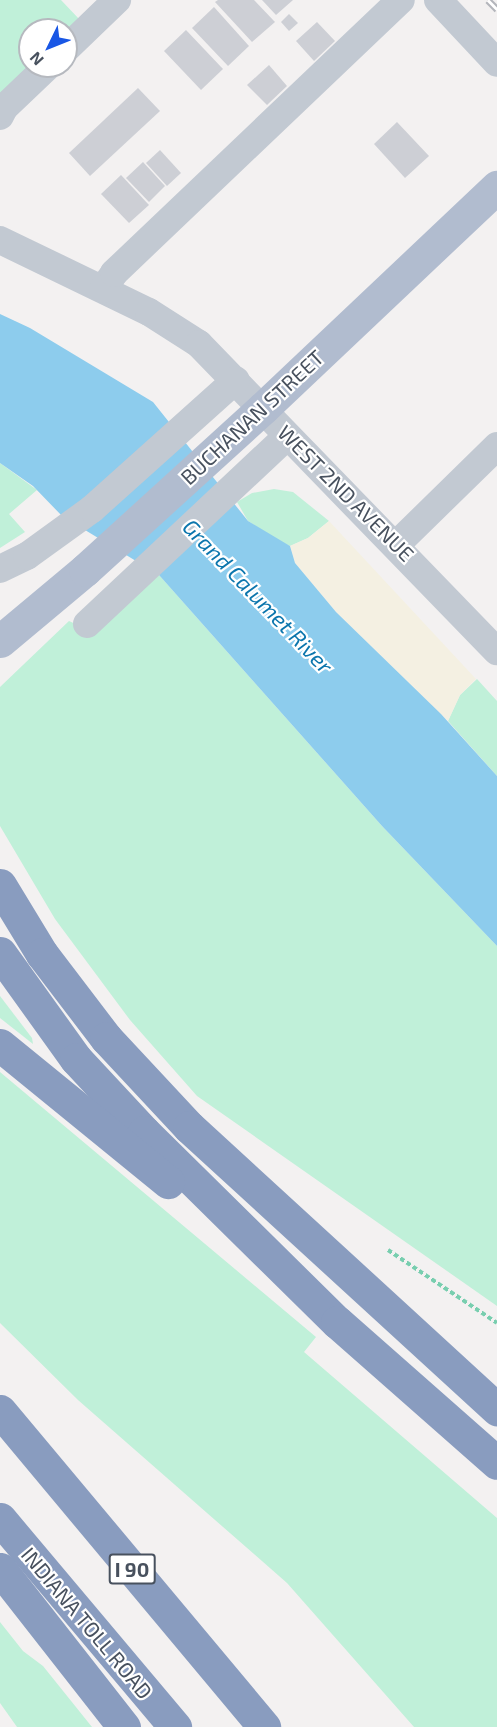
<!DOCTYPE html>
<style>
body{margin:0}
#map{position:relative;width:497px;height:1727px;overflow:hidden;background:#f3f1f1;font-family:"Exo 2",sans-serif}
div>[style]{position:absolute}
[style*='--x']{left:calc(var(--x)*1px);top:calc(var(--y)*1px);width:calc(var(--w)*1px);rotate:calc(var(--a)*1deg)}
.green>*{inset:0;background:#c0f0d9}
.sand>*{inset:0;background:#f4f0e2}
.water>*{inset:0;background:#8dcced}
.building>*{inset:0;background:#cdcfd5}
.path>*{height:4px;margin-top:-2px;transform-origin:0;background:repeating-linear-gradient(90deg,#78ceaf 0 4.5px,transparent 0 7.5px)}
.minor>*{height:28px;margin:-14px;padding:0 14px;transform-origin:14px;border-radius:14px;background:#c2c9d2}
.major>*{height:33px;margin:-16.5px;padding:0 16.5px;transform-origin:16.5px;border-radius:16.5px;background:#b1bccf}
.highway>*{height:33px;margin:-16.5px;padding:0 16.5px;transform-origin:16.5px;border-radius:16.5px;background:#899cbf}
.rail>*{height:7px;margin-top:-3.5px;transform-origin:0;background:repeating-linear-gradient(90deg,#fff 0 14px,#b3b5bb 0 28px);box-sizing:border-box;border-block:2px solid #b3b5bb}
span{translate:-50% -50%;white-space:nowrap;text-align:center;line-height:1.15;-webkit-text-stroke:4.5px #fff;paint-order:stroke}
.shield-label span{padding:2px 4px;background:#fff;border:2px solid;border-radius:4px;-webkit-text-stroke-width:0}
.shield-label{font-size:20px;color:#48515e;font-weight:700}
.street-label{font-size:21px;color:#48515e}
.water-label{font-size:22px;color:#0c76ad;font-style:italic}
.north{position:absolute;left:18px;top:18px;width:60px;height:60px;box-sizing:border-box;background:#fff;border:2px solid #b6b9bf;border-radius:50%;rotate:227deg;font-size:16px;font-weight:700;line-height:24px;text-align:center;color:#48515e}
.north::after{content:'';display:block;margin:auto;width:21px;height:27px;background:#1957e5;clip-path:polygon(50% 0,100% 100%,50% 72%,0 100%)}
</style>
<div id="map">
<div class="green">
<div style="clip-path:polygon(0 0,61px 0,80px 20px,66px 30px,30px 30px,30px 66px,0 94px)"></div>
<div style="clip-path:polygon(0 463px,37px 490px,9px 514px,25px 532px,0 548px)"></div>
<div style="clip-path:polygon(274px 489px,293px 492px,329px 521px,308px 538px,290px 546px,277px 540px,248px 521px,237px 502px,252px 493px)"></div>
<div style="clip-path:polygon(159px 575px,382px 826px,497px 946px,497px 1306px,197px 1096px,130px 1020px,55px 919px,0 826px,0 687px,69px 621px,93px 632px)"></div>
<div style="clip-path:polygon(477px 679px,497px 701px,497px 776px,448px 721px,460px 695px)"></div>
<div style="clip-path:polygon(0 996px,32px 1038px,33px 1044px,0 1018px)"></div>
<div style="clip-path:polygon(0 1072px,316px 1337px,304px 1352px,497px 1518px,497px 1727px,414px 1727px,287px 1583px,78px 1400px,0 1323px)"></div>
<div style="clip-path:polygon(0 1622px,23px 1651px,43px 1666px,92px 1727px,17px 1727px,0 1703px)"></div>
</div>
<div class="sand">
<div style="clip-path:polygon(329px 521px,476px 679px,460px 695px,448px 721px,336px 612px,295px 563px,290px 546px,308px 538px)"></div>
</div>
<div class="water">
<div style="clip-path:polygon(0 314px,30px 328px,153px 402px,248px 521px,290px 546px,295px 563px,336px 612px,441px 714px,497px 776px,497px 946px,382px 826px,159px 575px,62px 516px,33px 486px,0 463px)"></div>
</div>
<div class="building">
<div style="clip-path:polygon(218px 0,254px 0,275px 22px,252px 42px,215px 2px)"></div>
<div style="clip-path:polygon(262px 0,293px 0,276px 15px)"></div>
<div style="clip-path:polygon(214px 7px,249px 46px,228px 66px,192px 28px)"></div>
<div style="clip-path:polygon(289px 14px,298px 23px,289px 31px,281px 22px)"></div>
<div style="clip-path:polygon(317px 22px,335px 41px,314px 61px,296px 41px)"></div>
<div style="clip-path:polygon(186px 30px,223px 69px,201px 90px,164px 51px)"></div>
<div style="clip-path:polygon(269px 65px,287px 86px,267px 105px,247px 85px)"></div>
<div style="clip-path:polygon(138px 88px,160px 111px,90px 176px,69px 153px)"></div>
<div style="clip-path:polygon(397px 122px,429px 156px,405px 178px,374px 144px)"></div>
<div style="clip-path:polygon(160px 150px,181px 173px,167px 186px,146px 163px)"></div>
<div style="clip-path:polygon(143px 162px,165px 186px,149px 202px,126px 178px)"></div>
<div style="clip-path:polygon(121px 175px,149px 205px,129px 223px,101px 194px)"></div>
</div>
<div class="path">
<div style="--x:388;--y:1250;--w:131;--a:33.8"></div>
</div>
<div class="minor">
<div style="--x:438;--y:0;--w:86;--a:46.9"></div>
<div style="--x:66;--y:49;--w:71;--a:-43.9"></div>
<div style="--x:0;--y:116;--w:9;--a:-63"></div>
<div style="--x:4;--y:108;--w:61;--a:-43.7"></div>
<div style="--x:0;--y:240;--w:165;--a:25.8"></div>
<div style="--x:149;--y:312;--w:59;--a:32.6"></div>
<div style="--x:199;--y:344;--w:428;--a:45.9"></div>
<div style="--x:103;--y:289;--w:19;--a:-55"></div>
<div style="--x:114;--y:273;--w:396;--a:-43.6"></div>
<div style="--x:397;--y:544;--w:140;--a:-44.4"></div>
<div style="--x:0;--y:569;--w:30;--a:-26"></div>
<div style="--x:27;--y:556;--w:80;--a:-35.9"></div>
<div style="--x:92;--y:509;--w:193;--a:-41.9"></div>
<div style="--x:87;--y:624;--w:274;--a:-43.2"></div>
</div>
<div class="major">
<div style="--x:0;--y:641;--w:111;--a:-39.9"></div>
<div style="--x:85;--y:570;--w:241;--a:-42.3"></div>
<div style="--x:263;--y:408;--w:322;--a:-43.4"></div>
</div>
<div class="highway">
<div style="--x:0;--y:885;--w:81;--a:58.7"></div>
<div style="--x:42;--y:954;--w:106;--a:52.7"></div>
<div style="--x:106;--y:1038;--w:122;--a:47"></div>
<div style="--x:189;--y:1127;--w:418;--a:42.5"></div>
<div style="--x:0;--y:953;--w:130;--a:54.4"></div>
<div style="--x:76;--y:1059;--w:100;--a:47"></div>
<div style="--x:144;--y:1132;--w:271;--a:44.6"></div>
<div style="--x:337;--y:1322;--w:213;--a:41.4"></div>
<div style="--x:0;--y:1045;--w:217;--a:39.2"></div>
<div style="--x:0;--y:1411;--w:412;--a:50.1"></div>
<div style="--x:0;--y:1519;--w:272;--a:49.9"></div>
<div style="--x:0;--y:1569;--w:201;--a:51.9"></div>
</div>
<div class="rail">
<div style="--x:488;--y:0;--w:13;--a:45"></div>
</div>
<div class="shield-label">
<span style="left:132px;top:1569px">I 90</span>
</div>
<div class="street-label">
<span style="left:252px;top:417px;rotate:-43deg">BUCHANAN STREET</span>
<span style="left:346px;top:493px;rotate:45deg">WEST 2ND AVENUE</span>
<span style="left:87px;top:1623px;rotate:50deg">INDIANA TOLL ROAD</span>
</div>
<div class="water-label">
<span style="left:258px;top:596px;rotate:46deg">Grand Calumet River</span>
</div>
<div class="north">N</div>
</div>
